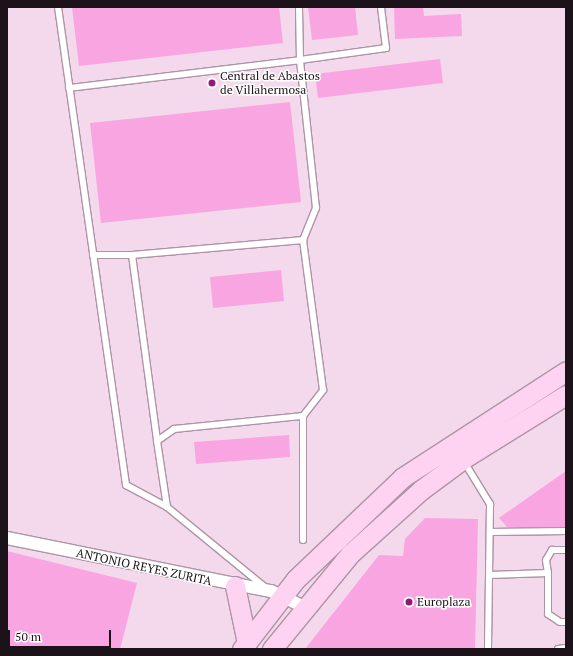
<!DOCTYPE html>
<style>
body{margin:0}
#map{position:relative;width:573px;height:656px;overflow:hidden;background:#f3d9eb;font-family:"PT Serif",serif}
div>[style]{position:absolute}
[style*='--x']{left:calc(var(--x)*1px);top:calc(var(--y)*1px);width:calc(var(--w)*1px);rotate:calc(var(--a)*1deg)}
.building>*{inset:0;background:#f9a5e2}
.roads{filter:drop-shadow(1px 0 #ad94a5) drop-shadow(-1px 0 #ad94a5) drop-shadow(0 1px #ad94a5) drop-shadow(0 -1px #ad94a5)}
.service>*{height:6px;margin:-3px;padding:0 3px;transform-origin:3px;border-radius:3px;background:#fff}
.minor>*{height:12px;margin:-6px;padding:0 6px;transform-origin:6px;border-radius:6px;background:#fff}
.primary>*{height:19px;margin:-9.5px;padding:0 9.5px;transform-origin:9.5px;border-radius:9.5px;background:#fed3f2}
.dots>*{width:11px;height:11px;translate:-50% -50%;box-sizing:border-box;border:2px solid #fff;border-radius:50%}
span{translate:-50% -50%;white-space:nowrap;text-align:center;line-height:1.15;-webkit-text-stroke:3px #fff;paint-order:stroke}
.poi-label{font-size:12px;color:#1c1219}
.left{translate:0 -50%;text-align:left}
.street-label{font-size:12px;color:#1c1219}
.frame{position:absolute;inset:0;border:8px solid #1c1219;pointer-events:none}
.scale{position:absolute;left:8px;top:630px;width:103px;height:18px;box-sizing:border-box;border:2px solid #1c1219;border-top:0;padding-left:5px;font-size:12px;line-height:14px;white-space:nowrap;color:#1c1219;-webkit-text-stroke:3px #fff;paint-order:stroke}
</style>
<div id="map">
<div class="building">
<div style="clip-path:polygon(72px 7px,279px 7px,283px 43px,79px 66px)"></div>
<div style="clip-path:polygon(308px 7px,355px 7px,358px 35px,312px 40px)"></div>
<div style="clip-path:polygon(394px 7px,423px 7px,424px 16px,461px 14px,462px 36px,395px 39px)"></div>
<div style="clip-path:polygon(440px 59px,443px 83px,318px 98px,315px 74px)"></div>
<div style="clip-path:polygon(290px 102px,301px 202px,101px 223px,90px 123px)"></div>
<div style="clip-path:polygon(281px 270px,284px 301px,213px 308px,210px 277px)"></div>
<div style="clip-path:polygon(289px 435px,290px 457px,196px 464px,194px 442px)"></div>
<div style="clip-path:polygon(566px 471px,566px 527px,507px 527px,499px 518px)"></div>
<div style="clip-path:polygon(425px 518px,478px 519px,475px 649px,305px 649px,379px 555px,403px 556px,405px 539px)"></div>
<div style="clip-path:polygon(7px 551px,137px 583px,120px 649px,7px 649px)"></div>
</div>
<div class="roads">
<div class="service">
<div style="--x:58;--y:7;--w:483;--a:81.9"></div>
<div style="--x:126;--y:485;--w:47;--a:28.2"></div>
<div style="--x:167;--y:507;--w:128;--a:39.3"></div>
<div style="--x:69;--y:88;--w:233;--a:-6.9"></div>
<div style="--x:300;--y:60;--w:53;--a:-91.1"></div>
<div style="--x:93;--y:255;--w:39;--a:0"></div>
<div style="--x:132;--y:255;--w:188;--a:82.3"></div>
<div style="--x:132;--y:255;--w:172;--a:-5"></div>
<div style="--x:463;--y:460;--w:52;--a:58.5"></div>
<div style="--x:490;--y:504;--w:145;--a:90.8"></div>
<div style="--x:167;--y:507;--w:67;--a:-98.6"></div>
<div style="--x:157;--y:441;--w:21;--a:-35"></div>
<div style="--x:174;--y:429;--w:130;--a:-5.8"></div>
<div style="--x:490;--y:532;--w:76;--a:-0.8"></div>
<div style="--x:303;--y:540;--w:124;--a:-90"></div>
<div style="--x:303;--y:416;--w:33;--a:-52"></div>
<div style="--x:323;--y:390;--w:151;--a:-97.6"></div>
<div style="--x:303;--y:240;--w:35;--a:-68"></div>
<div style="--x:316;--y:208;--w:149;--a:-96.2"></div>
<div style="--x:300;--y:60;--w:87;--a:-7.9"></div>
<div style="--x:386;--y:48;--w:41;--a:-97"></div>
<div style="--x:548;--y:573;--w:41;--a:90"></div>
<div style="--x:548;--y:614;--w:14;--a:34"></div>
<div style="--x:560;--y:622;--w:6;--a:0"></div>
<div style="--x:489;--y:575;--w:59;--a:-1.9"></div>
<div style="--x:548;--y:573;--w:13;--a:-99"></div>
<div style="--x:546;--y:560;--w:12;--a:-59"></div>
<div style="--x:552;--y:550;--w:14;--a:0"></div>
<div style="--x:558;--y:649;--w:8;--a:-7"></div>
</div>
<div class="minor">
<div style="--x:7;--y:538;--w:269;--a:11.4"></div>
<div style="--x:271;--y:591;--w:37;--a:26"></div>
</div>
<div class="primary">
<div style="--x:235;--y:586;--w:58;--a:78.1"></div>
<div style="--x:242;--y:649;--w:88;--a:-52.4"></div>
<div style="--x:296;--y:579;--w:148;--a:-43.6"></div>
<div style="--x:403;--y:477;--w:194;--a:-33"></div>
<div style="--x:272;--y:649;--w:123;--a:-50.6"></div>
<div style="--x:350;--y:554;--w:96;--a:-42"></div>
<div style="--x:421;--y:490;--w:52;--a:-36.4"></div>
<div style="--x:463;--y:459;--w:121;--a:-31.9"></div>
</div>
</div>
<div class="dots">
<div style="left:212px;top:83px;background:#8f1a79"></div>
<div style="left:409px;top:602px;background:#8f1a79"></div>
</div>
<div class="poi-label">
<span class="left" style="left:220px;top:83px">Central de Abastos<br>de Villahermosa</span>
<span class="left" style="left:417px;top:602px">Europlaza</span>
</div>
<div class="street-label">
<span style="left:144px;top:567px;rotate:12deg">ANTONIO REYES ZURITA</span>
</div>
<div class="frame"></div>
<div class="scale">50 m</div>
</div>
